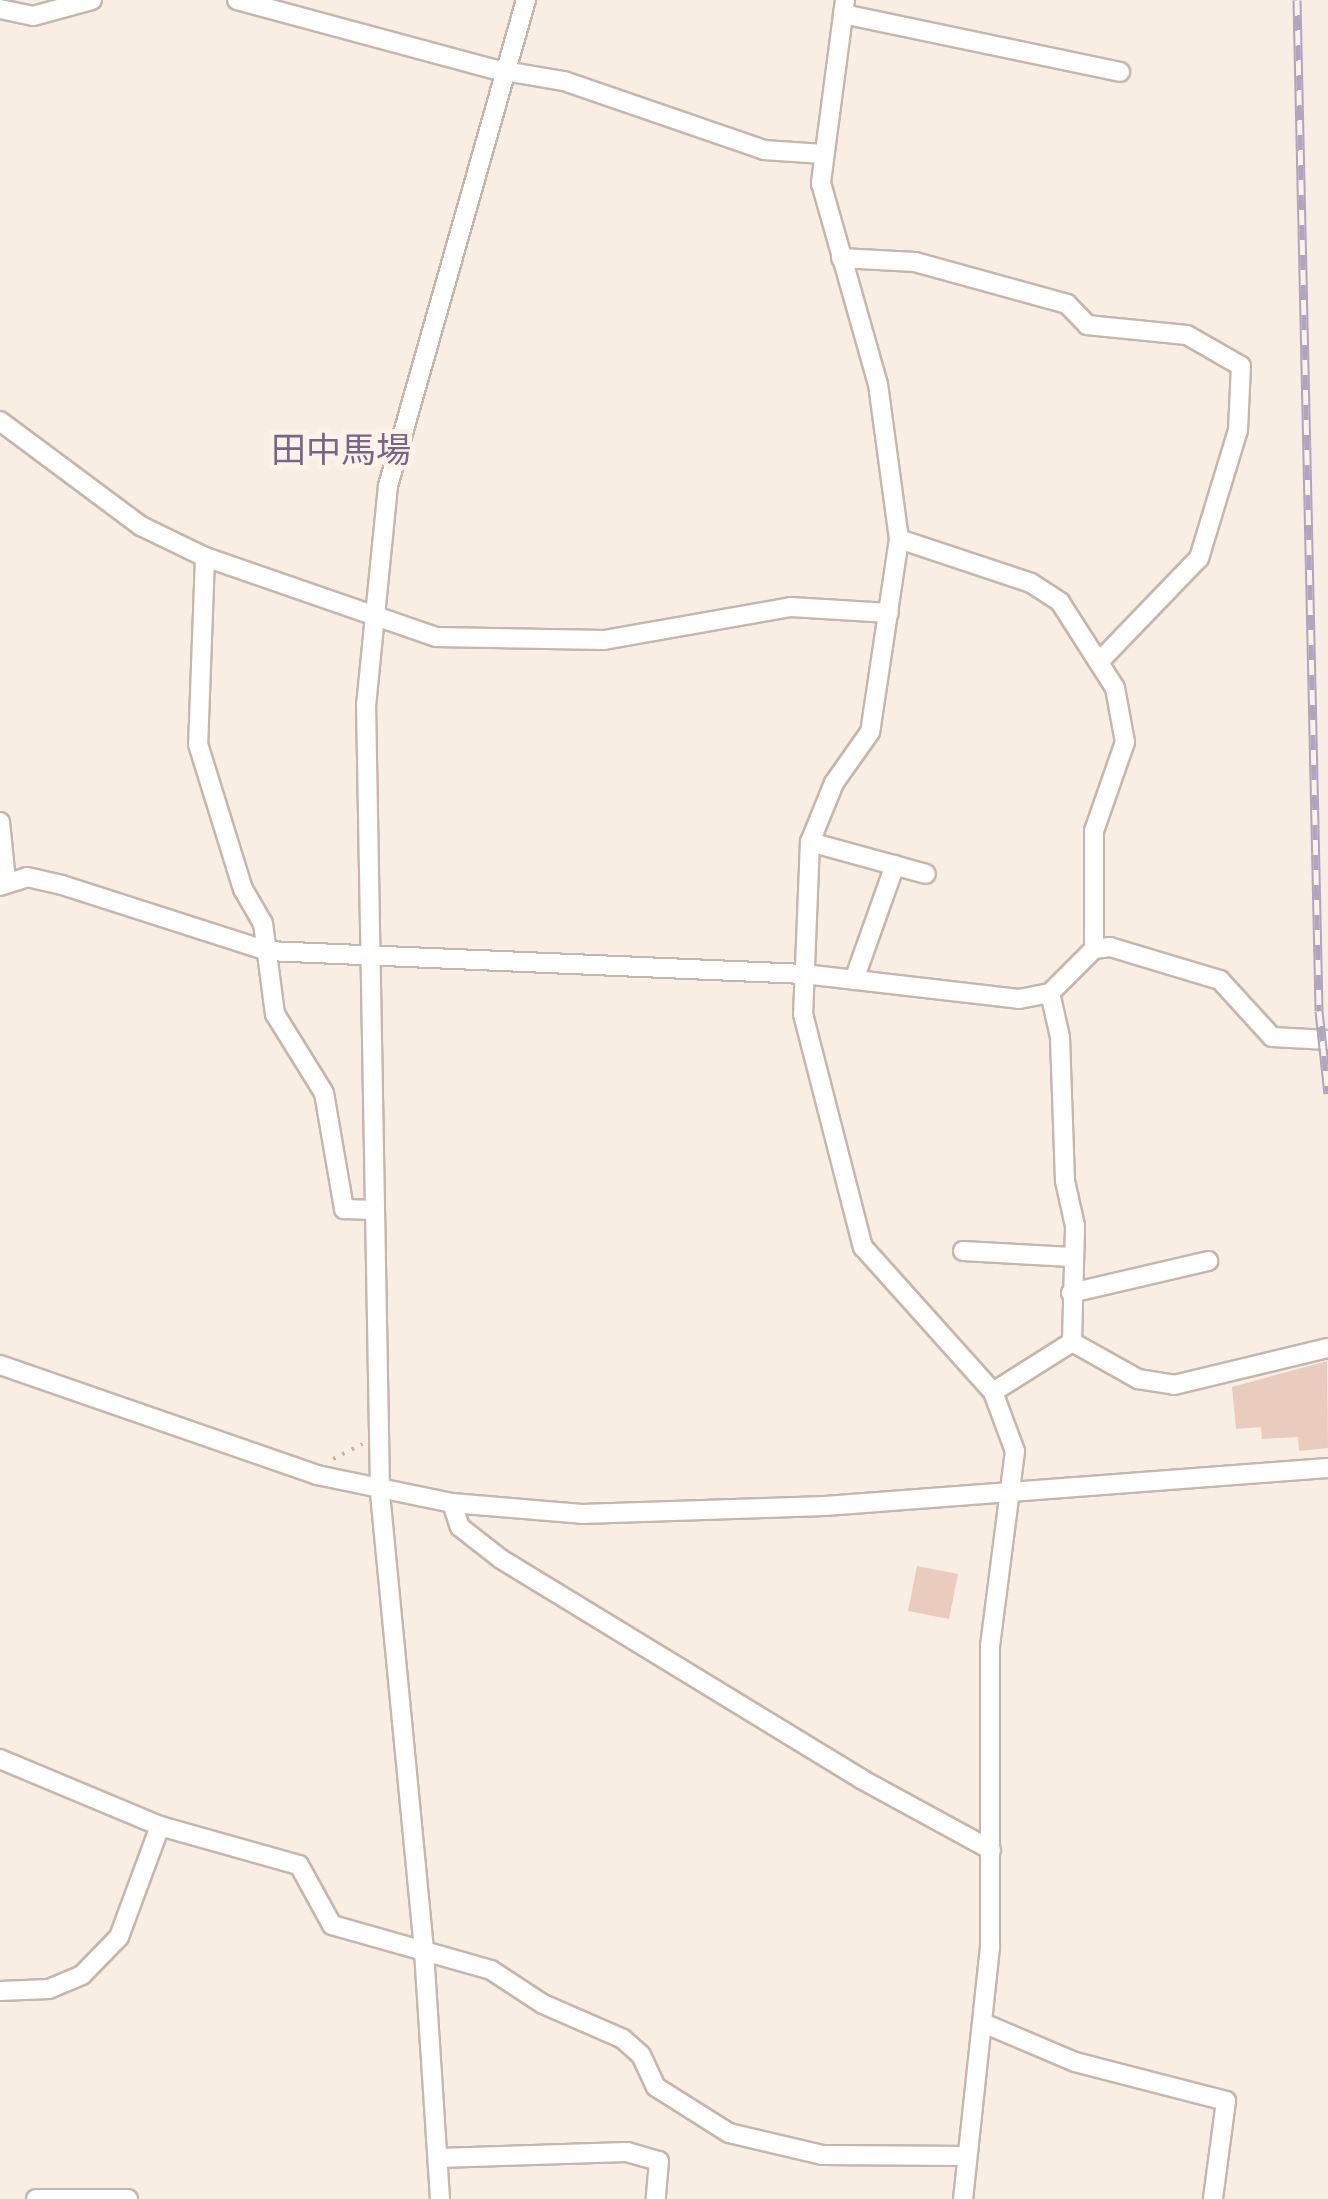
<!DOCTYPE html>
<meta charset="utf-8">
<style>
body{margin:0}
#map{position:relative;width:1328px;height:2199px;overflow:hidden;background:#f8eee3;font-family:"Fira Sans Condensed","Noto Sans JP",sans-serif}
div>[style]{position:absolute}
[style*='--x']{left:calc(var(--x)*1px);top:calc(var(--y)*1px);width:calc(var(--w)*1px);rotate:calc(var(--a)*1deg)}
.building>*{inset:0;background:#eaccbe}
.path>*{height:4px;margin-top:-2px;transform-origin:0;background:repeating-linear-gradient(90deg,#ceb0a2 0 2.5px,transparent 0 10.5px)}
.roads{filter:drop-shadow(2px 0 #c7b6ab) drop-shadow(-2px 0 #c7b6ab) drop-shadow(0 2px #c7b6ab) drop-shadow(0 -2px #c7b6ab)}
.minor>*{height:18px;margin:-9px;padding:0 9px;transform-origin:9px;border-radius:9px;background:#fff}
.rail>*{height:9px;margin-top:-4.5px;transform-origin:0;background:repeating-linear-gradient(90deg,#fcf3e8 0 15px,#b0a4bf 0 30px);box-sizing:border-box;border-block:2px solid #b0a4bf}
span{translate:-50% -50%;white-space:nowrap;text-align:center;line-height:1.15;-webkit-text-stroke:10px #fcf3e8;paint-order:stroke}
.quarter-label{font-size:35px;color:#7a6589}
</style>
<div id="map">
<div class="building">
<div style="clip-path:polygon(1327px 1361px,1328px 1448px,1299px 1451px,1298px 1437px,1262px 1439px,1261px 1427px,1236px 1429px,1232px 1387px)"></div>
<div style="clip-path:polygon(917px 1566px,958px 1574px,949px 1619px,908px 1611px)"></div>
</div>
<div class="path">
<div style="--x:333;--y:1459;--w:33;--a:-27"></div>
</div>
<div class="roads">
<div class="minor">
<div style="--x:237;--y:0;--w:265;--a:15.1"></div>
<div style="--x:493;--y:69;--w:72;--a:9.6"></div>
<div style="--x:564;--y:81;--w:212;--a:19"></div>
<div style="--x:764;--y:150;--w:59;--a:3.9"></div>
<div style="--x:845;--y:0;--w:185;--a:97.5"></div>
<div style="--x:821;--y:183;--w:209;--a:74.2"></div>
<div style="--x:878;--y:384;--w:156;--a:82.3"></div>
<div style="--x:899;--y:539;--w:195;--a:98.5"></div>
<div style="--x:870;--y:732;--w:62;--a:125.2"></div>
<div style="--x:834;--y:783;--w:64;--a:112.1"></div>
<div style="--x:810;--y:842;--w:172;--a:92.3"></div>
<div style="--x:803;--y:1014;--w:241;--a:75.6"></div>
<div style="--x:863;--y:1247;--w:195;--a:48.1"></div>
<div style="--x:993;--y:1392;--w:63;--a:69.6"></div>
<div style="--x:1015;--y:1451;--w:196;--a:97.3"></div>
<div style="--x:990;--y:1645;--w:302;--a:90"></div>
<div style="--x:990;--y:1947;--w:253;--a:96.1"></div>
<div style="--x:0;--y:9;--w:34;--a:12"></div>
<div style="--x:33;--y:16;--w:61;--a:-15.2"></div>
<div style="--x:843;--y:14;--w:283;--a:11.8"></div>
<div style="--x:841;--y:258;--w:74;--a:3.1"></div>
<div style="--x:915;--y:262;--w:158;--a:15.4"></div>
<div style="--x:1067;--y:304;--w:29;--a:46"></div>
<div style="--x:1087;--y:325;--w:100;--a:5.7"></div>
<div style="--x:1187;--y:335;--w:62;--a:29.9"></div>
<div style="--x:1241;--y:366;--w:64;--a:92.7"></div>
<div style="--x:1238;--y:430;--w:134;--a:106.9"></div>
<div style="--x:1199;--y:558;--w:141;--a:133.9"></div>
<div style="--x:0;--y:421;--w:176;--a:36.7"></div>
<div style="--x:141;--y:526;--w:71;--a:25.8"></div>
<div style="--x:205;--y:557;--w:244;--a:19.1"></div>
<div style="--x:436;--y:637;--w:168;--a:1"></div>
<div style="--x:604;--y:640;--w:190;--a:-10"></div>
<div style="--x:791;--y:607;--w:98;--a:3.5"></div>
<div style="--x:899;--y:539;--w:139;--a:18.4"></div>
<div style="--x:1031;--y:583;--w:35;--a:33"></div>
<div style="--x:1060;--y:602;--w:102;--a:57.4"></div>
<div style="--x:1115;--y:688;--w:55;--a:79.5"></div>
<div style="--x:1125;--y:742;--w:94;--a:109.2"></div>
<div style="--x:1094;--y:831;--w:118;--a:90"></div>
<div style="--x:205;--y:557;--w:187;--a:92.1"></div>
<div style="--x:198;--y:744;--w:152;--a:72.8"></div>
<div style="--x:243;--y:889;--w:39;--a:60"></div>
<div style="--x:263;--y:923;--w:92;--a:82.5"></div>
<div style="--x:275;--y:1014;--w:93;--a:58.2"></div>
<div style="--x:324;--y:1093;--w:118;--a:80.2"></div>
<div style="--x:344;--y:1209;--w:31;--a:2"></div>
<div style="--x:0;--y:822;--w:59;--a:84.2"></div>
<div style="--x:810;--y:842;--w:120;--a:15.4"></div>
<div style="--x:0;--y:886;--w:28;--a:-18"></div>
<div style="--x:27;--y:877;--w:36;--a:13"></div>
<div style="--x:62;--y:885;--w:215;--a:17.8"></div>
<div style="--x:267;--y:951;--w:537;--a:2.45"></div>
<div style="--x:804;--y:974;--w:216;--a:6.6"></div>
<div style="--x:1019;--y:999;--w:32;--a:-11"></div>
<div style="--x:1050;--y:993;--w:62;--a:-45"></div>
<div style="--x:1094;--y:949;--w:16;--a:-7"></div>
<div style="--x:1110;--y:947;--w:115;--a:16.7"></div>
<div style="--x:1220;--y:980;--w:77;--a:47.6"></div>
<div style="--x:1272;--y:1037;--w:56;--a:3.1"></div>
<div style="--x:854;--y:980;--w:122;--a:-70.4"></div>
<div style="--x:963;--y:1251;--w:108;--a:3.2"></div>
<div style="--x:1071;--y:1293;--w:141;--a:-13.1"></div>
<div style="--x:1072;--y:1342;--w:76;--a:29.3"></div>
<div style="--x:1138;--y:1379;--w:36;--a:9"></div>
<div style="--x:1174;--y:1385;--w:158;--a:-13.5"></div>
<div style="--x:0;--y:1365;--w:336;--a:19.1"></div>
<div style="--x:317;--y:1475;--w:138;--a:11.7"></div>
<div style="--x:452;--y:1503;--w:130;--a:4.8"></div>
<div style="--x:582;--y:1514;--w:243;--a:-1.9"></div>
<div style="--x:825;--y:1506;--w:504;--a:-4.32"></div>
<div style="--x:993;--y:1392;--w:93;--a:-32.3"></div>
<div style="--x:1072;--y:1342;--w:116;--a:-88.5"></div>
<div style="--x:1075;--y:1226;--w:46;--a:-102.5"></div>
<div style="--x:1065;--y:1181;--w:144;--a:-92"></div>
<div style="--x:1060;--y:1037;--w:45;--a:-102.8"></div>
<div style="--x:452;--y:1503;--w:25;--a:72"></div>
<div style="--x:460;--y:1527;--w:52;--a:38"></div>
<div style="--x:501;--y:1559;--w:422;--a:31.4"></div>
<div style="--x:861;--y:1779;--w:148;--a:28.6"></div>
<div style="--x:0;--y:1759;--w:173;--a:22.7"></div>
<div style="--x:160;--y:1826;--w:144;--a:15.7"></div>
<div style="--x:299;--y:1865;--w:68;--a:61.2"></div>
<div style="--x:332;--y:1925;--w:165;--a:15.8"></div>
<div style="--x:491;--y:1970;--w:62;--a:33.2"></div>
<div style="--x:543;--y:2004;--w:87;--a:23.6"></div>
<div style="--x:623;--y:2039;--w:24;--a:42"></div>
<div style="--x:641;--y:2055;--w:35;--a:65"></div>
<div style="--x:656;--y:2087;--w:86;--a:32.2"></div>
<div style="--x:729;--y:2133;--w:96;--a:13.3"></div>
<div style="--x:822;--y:2155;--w:145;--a:0.4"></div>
<div style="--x:0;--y:1991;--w:49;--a:-2.3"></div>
<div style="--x:49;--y:1989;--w:36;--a:-23"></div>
<div style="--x:82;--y:1975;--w:53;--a:-45.8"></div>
<div style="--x:119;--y:1937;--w:118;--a:-69.7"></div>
<div style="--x:983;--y:2023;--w:100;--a:23"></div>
<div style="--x:1075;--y:2062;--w:156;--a:14.5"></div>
<div style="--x:1226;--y:2101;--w:99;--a:97.6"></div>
<div style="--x:439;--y:2158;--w:188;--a:-1.8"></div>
<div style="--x:627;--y:2152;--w:33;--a:16"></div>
<div style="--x:659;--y:2161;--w:38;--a:95"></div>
<div style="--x:36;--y:2199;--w:92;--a:0"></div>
<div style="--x:440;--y:2199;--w:250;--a:-93.7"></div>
<div style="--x:424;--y:1950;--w:463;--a:-95.5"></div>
<div style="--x:380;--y:1489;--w:783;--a:-91.02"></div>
<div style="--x:366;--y:706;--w:221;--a:-84.3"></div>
<div style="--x:388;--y:486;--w:505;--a:-74.15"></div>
</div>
</div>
<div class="rail">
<div style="--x:1297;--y:0;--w:1011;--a:88.75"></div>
<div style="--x:1319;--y:1011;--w:83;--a:83.8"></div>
</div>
<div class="quarter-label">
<span style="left:341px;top:450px">田中馬場</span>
</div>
</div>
